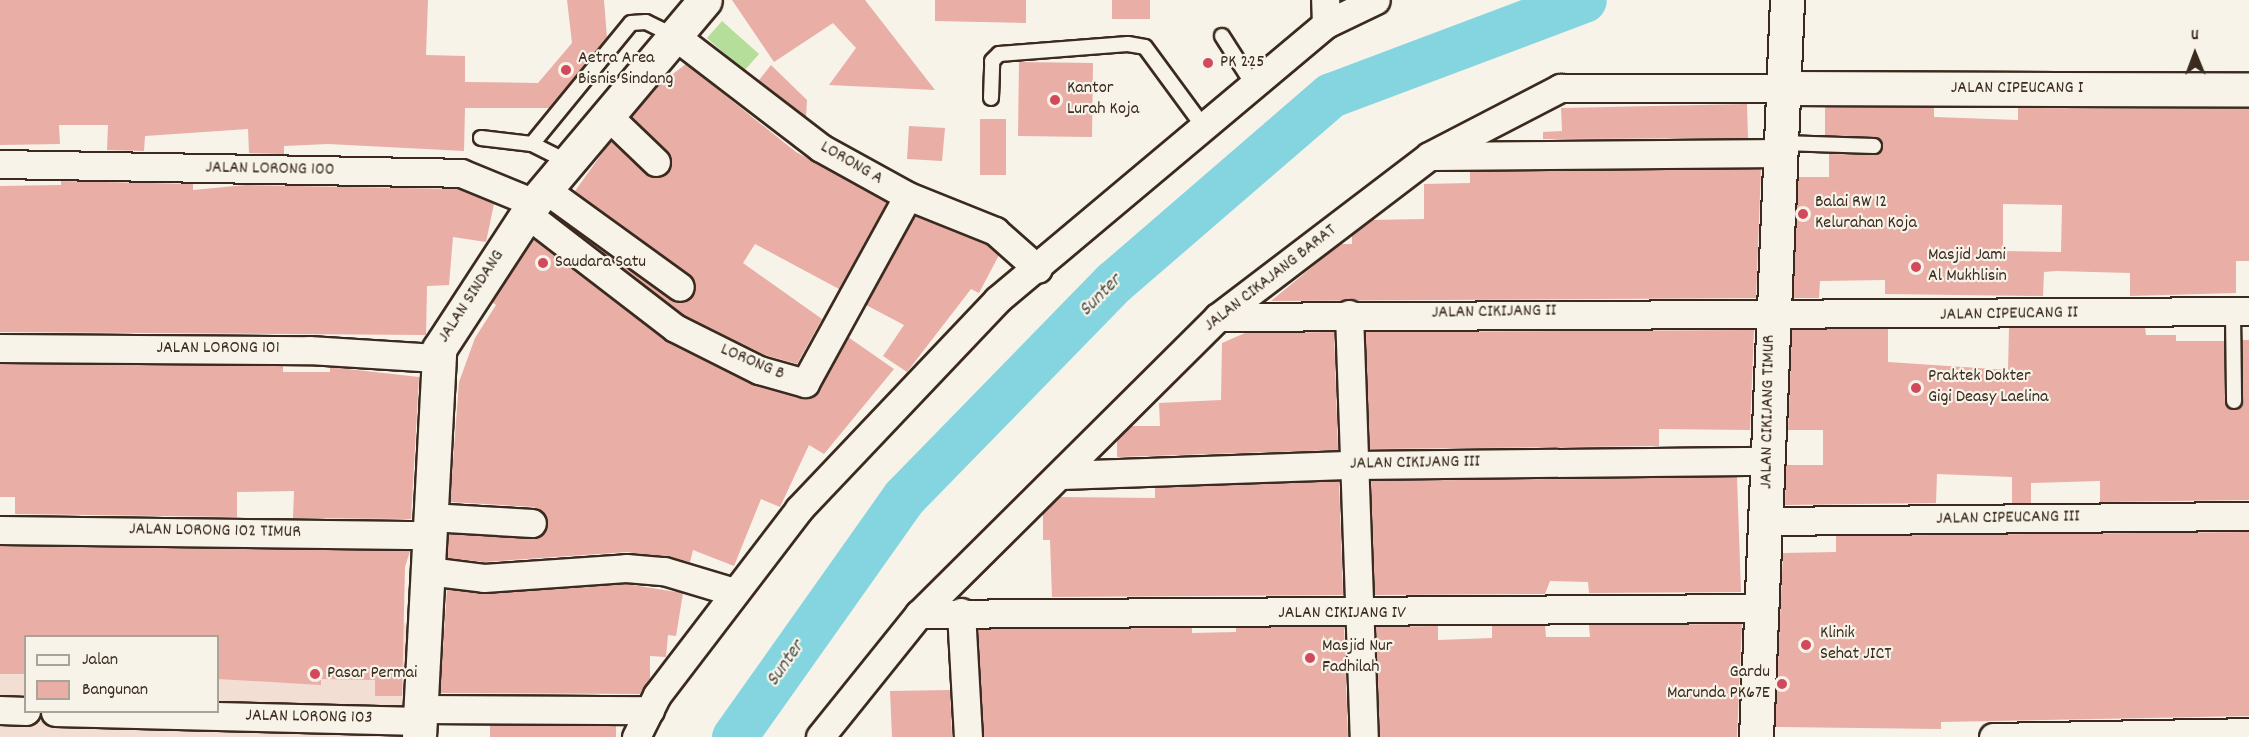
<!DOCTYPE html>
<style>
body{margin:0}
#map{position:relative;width:2249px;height:737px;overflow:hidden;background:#f7f3e8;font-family:Dekko,sans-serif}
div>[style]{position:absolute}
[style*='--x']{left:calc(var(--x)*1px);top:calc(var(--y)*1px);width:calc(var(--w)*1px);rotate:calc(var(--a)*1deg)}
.built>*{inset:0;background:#f3ded4}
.green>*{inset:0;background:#b5de9a}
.river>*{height:45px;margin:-22.5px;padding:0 22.5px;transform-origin:22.5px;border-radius:22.5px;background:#85d5e1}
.building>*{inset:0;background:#e9aea6}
.roads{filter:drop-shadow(2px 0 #3b2a1e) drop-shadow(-2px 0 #3b2a1e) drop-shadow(0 2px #3b2a1e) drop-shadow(0 -2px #3b2a1e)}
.service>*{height:14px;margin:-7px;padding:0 7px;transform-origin:7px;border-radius:7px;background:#f7f3e8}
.minor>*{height:27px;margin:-13.5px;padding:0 13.5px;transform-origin:13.5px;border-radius:13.5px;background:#f7f3e8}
.tertiary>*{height:33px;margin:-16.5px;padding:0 16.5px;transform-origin:16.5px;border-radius:16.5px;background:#f7f3e8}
.dots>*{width:16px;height:16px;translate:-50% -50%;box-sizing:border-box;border:3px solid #f7f3e8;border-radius:50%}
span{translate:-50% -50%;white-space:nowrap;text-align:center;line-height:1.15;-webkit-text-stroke:4.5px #f7f3e8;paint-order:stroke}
.poi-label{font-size:18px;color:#3b2a1e}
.left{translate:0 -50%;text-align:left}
.right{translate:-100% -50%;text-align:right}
.street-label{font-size:18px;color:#3b2a1e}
.water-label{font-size:20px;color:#4e554f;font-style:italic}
.legend{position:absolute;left:24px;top:635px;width:195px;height:78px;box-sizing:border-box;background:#f7f3e8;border:2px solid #aca397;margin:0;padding:8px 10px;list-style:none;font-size:18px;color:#3b2a1e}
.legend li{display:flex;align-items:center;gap:12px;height:30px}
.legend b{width:30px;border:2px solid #aca397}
.north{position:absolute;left:2165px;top:24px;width:60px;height:60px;-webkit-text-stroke:4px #f7f3e8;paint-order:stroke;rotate:359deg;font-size:16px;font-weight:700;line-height:24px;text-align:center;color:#3b2a1e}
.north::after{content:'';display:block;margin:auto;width:21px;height:27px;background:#3b2a1e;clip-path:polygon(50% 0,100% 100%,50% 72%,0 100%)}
</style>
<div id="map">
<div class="built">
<div style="clip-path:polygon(evenodd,0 614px,414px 623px,410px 737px,0 737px,0 614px,26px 636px,218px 636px,218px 712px,26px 712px,26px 636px)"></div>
</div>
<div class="green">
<div style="clip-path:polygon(722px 21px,759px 54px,744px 71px,707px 38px)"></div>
</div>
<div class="river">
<div style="--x:734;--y:737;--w:294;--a:-54.7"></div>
<div style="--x:904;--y:497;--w:301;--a:-45.7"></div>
<div style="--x:1114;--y:282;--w:286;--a:-40.8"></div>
<div style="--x:1331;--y:95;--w:270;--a:-20.6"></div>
</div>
<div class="building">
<div style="clip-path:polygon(0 0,428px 0,426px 55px,465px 56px,465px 82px,538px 83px,572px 43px,567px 0,604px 0,607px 38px,549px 108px,465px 108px,464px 151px,328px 144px,284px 146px,284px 154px,249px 153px,248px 129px,145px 136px,144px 151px,107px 150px,108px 125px,59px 125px,60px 144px,0 145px)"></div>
<div style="clip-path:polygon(732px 0,865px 0,935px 90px,829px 85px,856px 48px,833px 23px,774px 62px)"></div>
<div style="clip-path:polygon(935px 0,1026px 0,1026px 23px,935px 21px)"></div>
<div style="clip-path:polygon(1112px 0,1150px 0,1150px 19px,1112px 19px)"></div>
<div style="clip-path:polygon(1019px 62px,1093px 63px,1092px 137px,1018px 136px)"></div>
<div style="clip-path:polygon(686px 64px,796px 152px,887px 202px,839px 289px,755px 244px,743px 263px,822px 319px,797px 364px,765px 355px,683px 315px,561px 220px,671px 300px,692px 297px,696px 288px,689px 274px,575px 191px,611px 141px,646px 174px,660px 177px,668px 172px,667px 151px,631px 117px,657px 86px)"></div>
<div style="clip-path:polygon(771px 65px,807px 100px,806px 117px,759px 80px)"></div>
<div style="clip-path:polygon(1747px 104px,1748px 138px,1543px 139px,1543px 132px,1562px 131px,1561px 108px)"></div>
<div style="clip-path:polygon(evenodd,1825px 107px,1934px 107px,1934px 117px,2018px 120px,2018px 108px,2249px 109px,2249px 261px,2236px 261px,2236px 293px,2130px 296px,2130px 273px,2056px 271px,2044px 272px,2043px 296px,1885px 294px,1885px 280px,1820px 281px,1819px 298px,1793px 298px,1798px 177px,1829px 177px,1829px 154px,1874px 155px,1883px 147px,1875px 137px,1825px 135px,1825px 107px,2003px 204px,2062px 205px,2061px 252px,2003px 251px,2003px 204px)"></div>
<div style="clip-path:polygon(980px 119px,1006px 119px,1006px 175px,980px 175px)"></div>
<div style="clip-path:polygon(909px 126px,945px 128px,942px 161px,907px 159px)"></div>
<div style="clip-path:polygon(1761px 169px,1756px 298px,1271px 301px,1340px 244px,1352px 244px,1352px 235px,1371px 220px,1424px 219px,1424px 184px,1470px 183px,1470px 171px)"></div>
<div style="clip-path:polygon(61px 181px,193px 184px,193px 190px,246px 185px,458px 189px,494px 204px,486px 242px,453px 237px,449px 285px,427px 286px,426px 335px,0 332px,0 186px,61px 185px)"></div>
<div style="clip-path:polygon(915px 216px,987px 245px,999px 255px,979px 293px,971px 289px,907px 372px,883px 356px,904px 325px,866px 305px)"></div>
<div style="clip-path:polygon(533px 239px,666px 341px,755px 385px,801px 398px,814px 396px,848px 337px,894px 369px,824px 454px,809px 445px,780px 507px,761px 499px,734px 566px,693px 550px,690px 562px,627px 552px,484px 562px,447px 558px,448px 534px,532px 539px,548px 525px,546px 515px,534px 507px,450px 502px,459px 382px,475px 338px,496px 305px,492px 302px)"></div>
<div style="clip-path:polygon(2145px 327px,2146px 335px,2176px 335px,2176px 341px,2224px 341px,2225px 401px,2234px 410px,2243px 401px,2242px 340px,2249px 340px,2249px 500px,2100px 502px,2100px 481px,2031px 483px,2031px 503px,2012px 503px,2012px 477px,1937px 474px,1936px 503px,1785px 505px,1786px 465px,1823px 465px,1823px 430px,1788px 430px,1792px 329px,1888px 329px,1888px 362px,2008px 370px,2009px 328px)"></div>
<div style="clip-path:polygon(1754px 330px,1750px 430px,1659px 429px,1659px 446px,1370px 449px,1365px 332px)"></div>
<div style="clip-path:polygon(1334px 332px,1338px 450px,1117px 457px,1117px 439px,1130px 426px,1160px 426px,1159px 403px,1221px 400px,1222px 343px,1245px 333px)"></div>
<div style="clip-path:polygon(0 364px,283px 366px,283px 372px,330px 372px,330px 367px,419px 377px,411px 519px,293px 518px,294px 491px,237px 492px,237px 517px,15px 514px,15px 497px,0 497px)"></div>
<div style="clip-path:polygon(1737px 477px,1741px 592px,1589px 593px,1588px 582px,1550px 581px,1545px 594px,1375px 595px,1371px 481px)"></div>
<div style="clip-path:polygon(1339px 481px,1343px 595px,1052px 597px,1050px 540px,1043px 540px,1043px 513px,1059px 497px,1155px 498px,1155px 488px)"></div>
<div style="clip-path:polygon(2249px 532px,2249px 716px,1941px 722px,1941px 729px,1775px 727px,1783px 553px,1836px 552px,1836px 536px)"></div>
<div style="clip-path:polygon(0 546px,410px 551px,405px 567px,402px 696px,375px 696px,375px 680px,321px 679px,321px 685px,218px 679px,218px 636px,26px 636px,26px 674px,0 674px)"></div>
<div style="clip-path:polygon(626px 584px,683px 593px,676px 636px,668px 635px,666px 657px,650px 656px,650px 678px,640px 694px,440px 693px,447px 589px,485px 594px)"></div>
<div style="clip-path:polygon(1742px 624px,1737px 737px,1380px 737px,1376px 627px,1438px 626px,1438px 640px,1492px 638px,1492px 626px,1545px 625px,1546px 637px,1590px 637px,1589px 625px)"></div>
<div style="clip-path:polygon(1236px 627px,1344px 627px,1348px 737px,984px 737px,978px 629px,1192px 628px,1192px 633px,1236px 632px)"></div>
<div style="clip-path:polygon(950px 690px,952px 737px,892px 737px,890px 691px)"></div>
<div style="clip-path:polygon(490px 725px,616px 726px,616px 737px,490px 737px)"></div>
</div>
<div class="roads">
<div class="service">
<div style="--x:1222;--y:36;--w:56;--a:57.4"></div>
<div style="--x:991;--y:98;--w:37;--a:-88"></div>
<div style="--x:992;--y:61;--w:10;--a:-45"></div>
<div style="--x:999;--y:54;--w:129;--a:-4.4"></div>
<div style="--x:1128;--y:44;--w:17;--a:10"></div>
<div style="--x:1145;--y:47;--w:98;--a:53.7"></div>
<div style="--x:481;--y:138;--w:51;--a:6.7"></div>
<div style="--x:532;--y:144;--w:42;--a:26.6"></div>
<div style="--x:1782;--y:143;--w:92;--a:1.9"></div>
<div style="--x:532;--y:144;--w:156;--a:-50.7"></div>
<div style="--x:631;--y:23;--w:15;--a:-4"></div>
<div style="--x:646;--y:22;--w:32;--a:26"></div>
<div style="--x:2233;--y:313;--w:88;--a:89.3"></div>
</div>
<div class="minor">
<div style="--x:1326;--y:24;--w:55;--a:-25.6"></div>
<div style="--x:675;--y:36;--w:184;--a:37.5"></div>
<div style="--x:821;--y:148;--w:99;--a:28.9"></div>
<div style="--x:908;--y:196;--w:94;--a:21.9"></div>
<div style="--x:995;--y:231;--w:57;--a:41.5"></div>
<div style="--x:609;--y:117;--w:65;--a:43.8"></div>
<div style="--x:1433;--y:156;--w:349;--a:-0.5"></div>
<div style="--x:0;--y:164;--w:461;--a:1.1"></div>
<div style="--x:461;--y:173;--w:79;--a:22.3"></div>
<div style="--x:546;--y:190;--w:165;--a:35.9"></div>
<div style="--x:527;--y:214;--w:187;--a:37.6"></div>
<div style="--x:675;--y:328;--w:94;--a:26.6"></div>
<div style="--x:759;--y:370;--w:48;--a:15.8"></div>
<div style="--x:805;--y:383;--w:213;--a:-61.2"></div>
<div style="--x:1349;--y:314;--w:423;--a:88"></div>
<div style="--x:1218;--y:317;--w:1031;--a:-0.33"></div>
<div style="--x:0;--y:348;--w:309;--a:0.4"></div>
<div style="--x:309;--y:350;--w:127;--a:3.6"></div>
<div style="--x:1061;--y:475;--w:293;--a:-2"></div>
<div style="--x:1354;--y:465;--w:415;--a:-0.6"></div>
<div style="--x:430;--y:517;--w:102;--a:3.4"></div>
<div style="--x:1767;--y:521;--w:482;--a:-0.6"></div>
<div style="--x:0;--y:530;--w:429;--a:0.7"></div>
<div style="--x:428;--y:571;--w:56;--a:7.1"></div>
<div style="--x:484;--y:578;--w:142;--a:-4"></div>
<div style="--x:626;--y:568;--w:38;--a:5"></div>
<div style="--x:664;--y:571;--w:73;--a:16.7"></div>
<div style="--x:961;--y:612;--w:125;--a:86.8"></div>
<div style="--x:919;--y:614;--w:845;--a:-0.41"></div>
<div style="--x:421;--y:709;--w:229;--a:0.3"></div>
<div style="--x:0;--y:710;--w:26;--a:2"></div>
<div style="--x:55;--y:712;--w:365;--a:1.4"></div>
<div style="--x:636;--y:737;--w:47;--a:-63.4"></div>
<div style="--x:657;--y:695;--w:234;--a:-52.6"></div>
<div style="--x:799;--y:509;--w:288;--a:-46.5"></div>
<div style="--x:997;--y:300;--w:429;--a:-40"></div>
<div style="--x:1326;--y:24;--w:24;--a:-92"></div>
<div style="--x:820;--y:737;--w:158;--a:-51.2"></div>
<div style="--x:919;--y:614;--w:421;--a:-44.8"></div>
<div style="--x:1218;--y:317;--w:265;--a:-37.3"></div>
<div style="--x:1429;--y:156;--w:148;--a:-27.4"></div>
<div style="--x:1560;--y:88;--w:225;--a:0"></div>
<div style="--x:1993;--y:737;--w:256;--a:-1.1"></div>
</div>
<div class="tertiary">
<div style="--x:1785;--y:88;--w:464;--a:0.2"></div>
<div style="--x:419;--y:737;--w:389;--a:-87"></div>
<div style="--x:439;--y:349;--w:174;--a:-56.9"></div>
<div style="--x:534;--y:203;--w:265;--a:-49.9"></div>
<div style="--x:1756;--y:737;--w:738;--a:-87.59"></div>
</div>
</div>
<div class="dots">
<div style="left:1208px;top:63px;background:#d1495b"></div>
<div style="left:566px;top:70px;background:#d1495b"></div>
<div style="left:1055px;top:100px;background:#d1495b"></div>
<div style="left:1803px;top:214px;background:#d1495b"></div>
<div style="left:543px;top:263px;background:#d1495b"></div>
<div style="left:1916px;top:267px;background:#d1495b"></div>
<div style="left:1916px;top:388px;background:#d1495b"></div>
<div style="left:1806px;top:645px;background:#d1495b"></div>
<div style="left:1310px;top:658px;background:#d1495b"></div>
<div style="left:315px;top:674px;background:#d1495b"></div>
<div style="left:1782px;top:684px;background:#d1495b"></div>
</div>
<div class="poi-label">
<span class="left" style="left:578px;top:70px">Aetra Area<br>Bisnis Sindang</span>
<span class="left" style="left:1220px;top:63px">PK 225</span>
<span class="left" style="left:1067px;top:100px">Kantor<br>Lurah Koja</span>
<span class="left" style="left:1815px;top:214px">Balai RW 12<br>Kelurahan Koja</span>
<span class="left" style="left:1928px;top:267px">Masjid Jami<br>Al Mukhlisin</span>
<span class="left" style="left:555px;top:263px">Saudara Satu</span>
<span class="left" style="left:1928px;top:388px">Praktek Dokter<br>Gigi Deasy Laelina</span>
<span class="left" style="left:1820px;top:645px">Klinik<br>Sehat JICT</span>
<span class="left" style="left:1322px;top:658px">Masjid Nur<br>Fadhilah</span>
<span class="left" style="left:327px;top:674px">Pasar Permai</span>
<span class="right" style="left:1770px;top:684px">Gardu<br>Marunda PK67E</span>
</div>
<div class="street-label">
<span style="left:2017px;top:89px">JALAN CIPEUCANG I</span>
<span style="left:851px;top:164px;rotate:30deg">LORONG A</span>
<span style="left:270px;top:170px;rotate:1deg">JALAN LORONG 100</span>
<span style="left:1271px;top:279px;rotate:-38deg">JALAN CIKAJANG BARAT</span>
<span style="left:472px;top:297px;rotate:-57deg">JALAN SINDANG</span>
<span style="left:1494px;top:313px;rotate:-1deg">JALAN CIKIJANG II</span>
<span style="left:2009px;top:315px;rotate:-1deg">JALAN CIPEUCANG II</span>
<span style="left:218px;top:349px">JALAN LORONG 101</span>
<span style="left:752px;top:363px;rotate:23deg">LORONG B</span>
<span style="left:1769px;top:412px;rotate:-89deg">JALAN CIKIJANG TIMUR</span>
<span style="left:1415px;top:464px;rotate:-1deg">JALAN CIKIJANG III</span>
<span style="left:2008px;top:519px;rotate:-1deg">JALAN CIPEUCANG III</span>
<span style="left:215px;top:532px;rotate:1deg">JALAN LORONG 102 TIMUR</span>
<span style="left:1342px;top:614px">JALAN CIKIJANG IV</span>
<span style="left:309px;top:718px;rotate:1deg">JALAN LORONG 103</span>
</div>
<div class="water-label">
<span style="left:1101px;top:296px;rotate:-45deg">Sunter</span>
<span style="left:786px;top:664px;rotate:-55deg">Sunter</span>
</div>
<ul class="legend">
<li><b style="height:8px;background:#f7f3e8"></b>Jalan</li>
<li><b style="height:16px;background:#e9aea6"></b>Bangunan</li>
</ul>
<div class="north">U</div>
</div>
